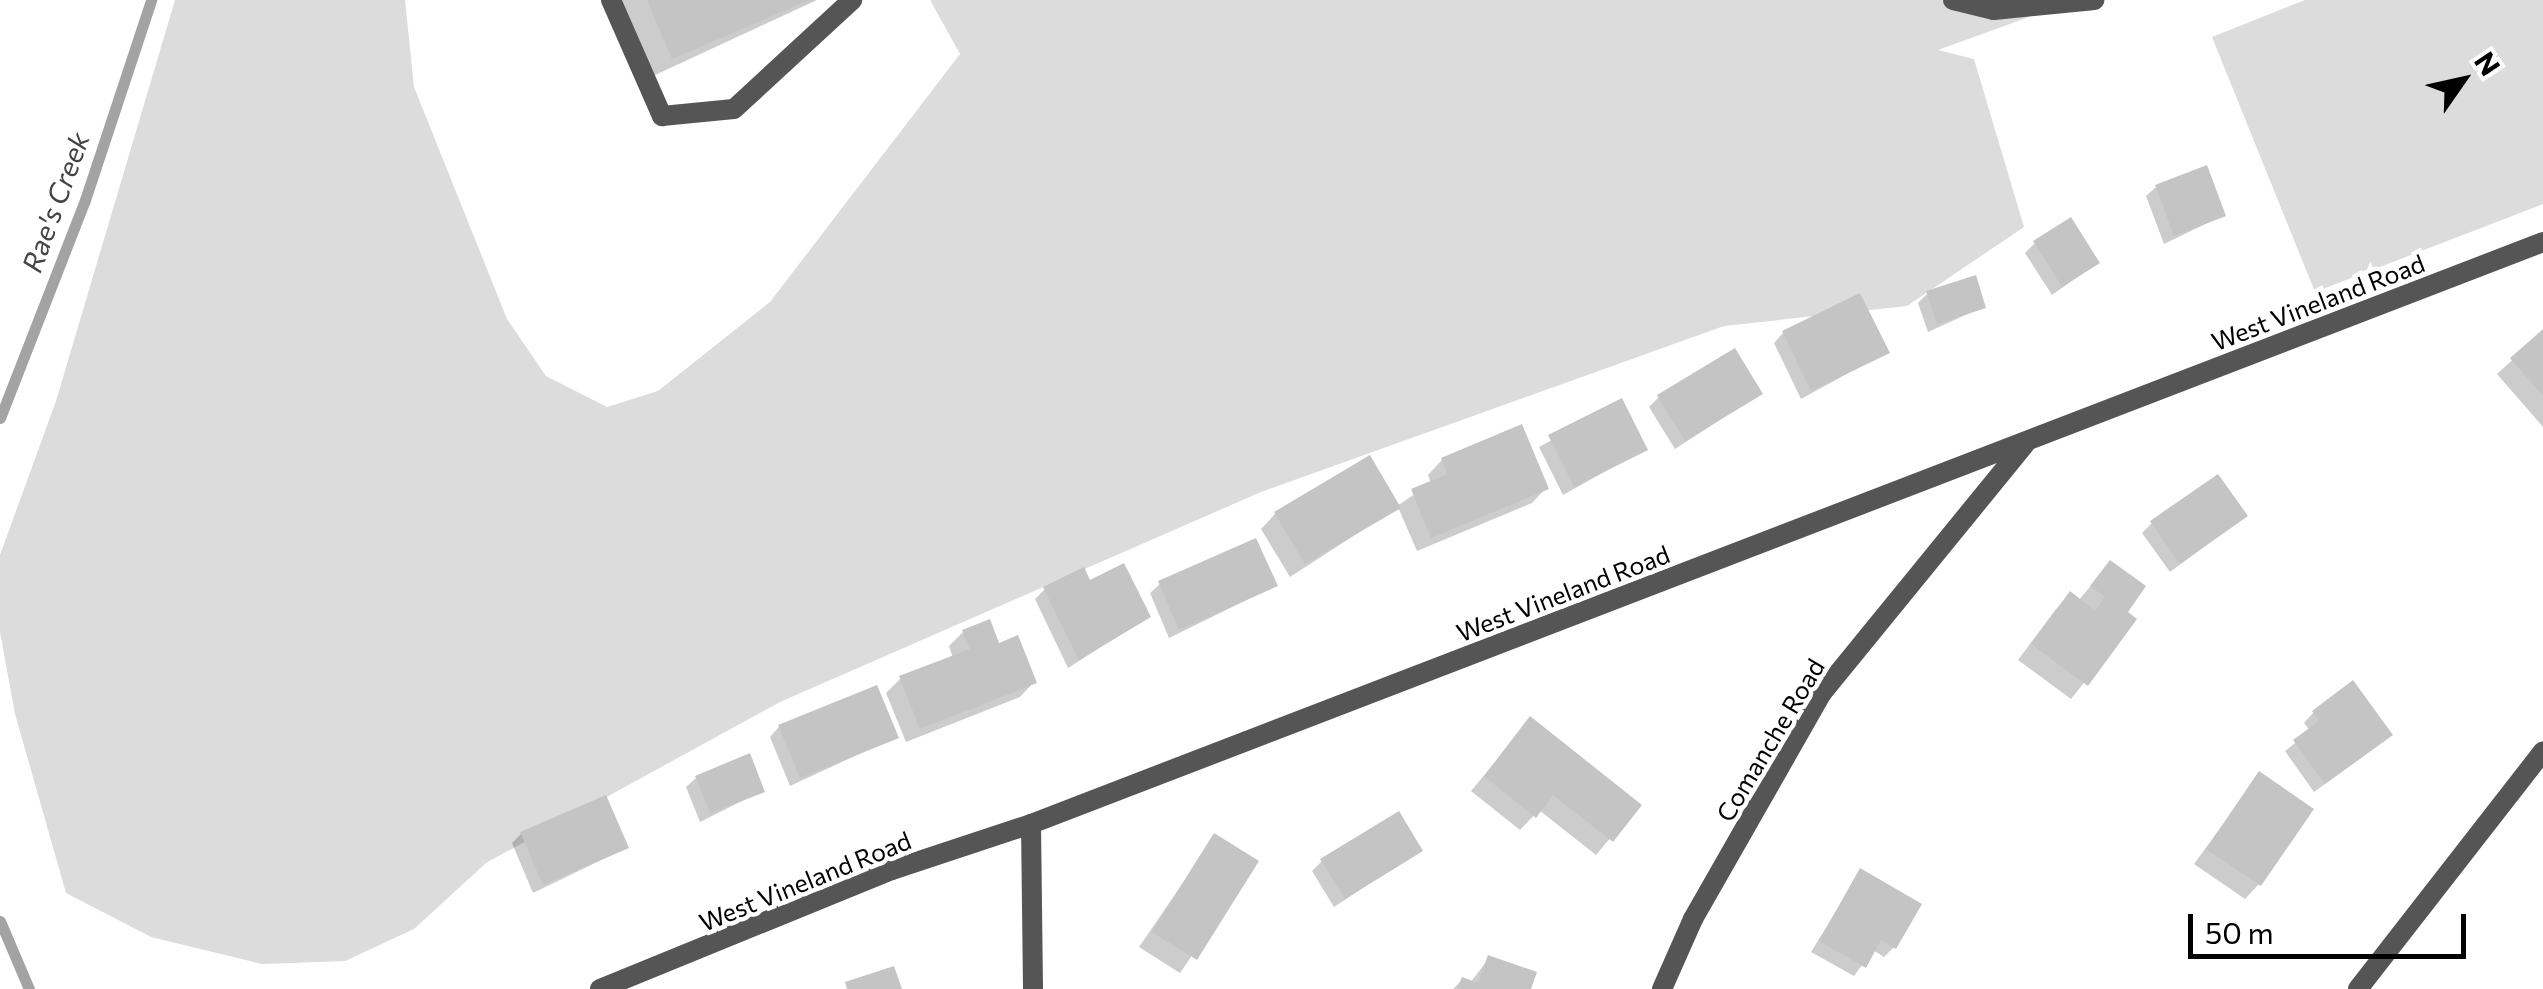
<!DOCTYPE html>
<style>
body{margin:0}
#map{position:relative;width:2543px;height:989px;overflow:hidden;background:#fff;font-family:Commissioner,sans-serif}
div>[style]{position:absolute}
[style*='--x']{left:calc(var(--x)*1px);top:calc(var(--y)*1px);width:calc(var(--w)*1px);rotate:calc(var(--a)*1deg)}
.green>*{inset:0;background:#dcdcdc}
.shadow>*{inset:0;background:#0003}
.stream>*{height:11px;margin:-5.5px;padding:0 5.5px;transform-origin:5.5px;border-radius:5.5px;background:#a3a3a3}
.building>*{inset:0;background:#c4c4c4}
.lane>*{height:20px;margin:-10px;padding:0 10px;transform-origin:10px;border-radius:10px;background:#555}
.street>*{height:20px;margin:-10px;padding:0 10px;transform-origin:10px;border-radius:10px;background:#555}
span{translate:-50% -50%;white-space:nowrap;text-align:center;line-height:1.15;-webkit-text-stroke:9px #fff;paint-order:stroke}
.street-label{font-size:25px;color:#000}
.water-label{font-size:28px;color:#444;font-style:italic}
.north{position:absolute;left:2413px;top:30px;width:100px;height:100px;-webkit-text-stroke:8px #fff;paint-order:stroke;rotate:56deg;font-size:28px;font-weight:700;line-height:40px;text-align:center;color:#000}
.north::after{content:'';display:block;margin:auto;width:35px;height:45px;background:#000;clip-path:polygon(50% 0,100% 100%,50% 72%,0 100%)}
.scale{position:absolute;left:2188px;top:914px;width:278px;height:45px;box-sizing:border-box;border:5px solid #000;border-top:0;padding-left:12px;font-size:30px;line-height:35px;white-space:nowrap;color:#000;-webkit-text-stroke:8px #fff;paint-order:stroke}
</style>
<div id="map">
<div class="green">
<div style="clip-path:polygon(175px 0,405px 0,414px 87px,507px 319px,546px 376px,607px 407px,658px 391px,770px 302px,960px 54px,930px 0,2076px 0,1938px 50px,1974px 59px,2024px 227px,1907px 306px,1724px 326px,1261px 492px,780px 702px,486px 863px,414px 929px,345px 961px,262px 964px,151px 937px,66px 893px,15px 714px,0 632px,0 555px,56px 401px)"></div>
<div style="clip-path:polygon(2305px 0,2543px 0,2543px 204px,2315px 292px,2212px 37px)"></div>
</div>
<div class="shadow">
<div style="clip-path:polygon(621px 0,817px 0,653px 76px)"></div>
<div style="clip-path:polygon(2156px 187px,2224px 215px,2164px 244px,2146px 196px)"></div>
<div style="clip-path:polygon(2035px 243px,2097px 263px,2052px 295px,2025px 253px)"></div>
<div style="clip-path:polygon(1928px 293px,1983px 307px,1928px 332px,1918px 303px)"></div>
<div style="clip-path:polygon(2543px 332px,2543px 427px,2497px 374px)"></div>
<div style="clip-path:polygon(1783px 333px,1887px 352px,1801px 399px,1774px 343px)"></div>
<div style="clip-path:polygon(1760px 394px,1675px 449px,1649px 407px,1659px 397px)"></div>
<div style="clip-path:polygon(1621px 402px,1645px 449px,1563px 495px,1539px 447px)"></div>
<div style="clip-path:polygon(1442px 460px,1546px 488px,1532px 503px,1417px 551px,1398px 507px,1290px 577px,1261px 529px,1275px 514px,1397px 506px,1431px 483px,1428px 475px)"></div>
<div style="clip-path:polygon(2245px 516px,2170px 572px,2142px 533px,2152px 523px)"></div>
<div style="clip-path:polygon(2110px 563px,2124px 612px,2134px 620px,2071px 699px,2018px 660px,2056px 609px,2070px 595px,2078px 601px)"></div>
<div style="clip-path:polygon(1089px 583px,1148px 617px,1068px 668px,1035px 599px,1045px 589px)"></div>
<div style="clip-path:polygon(1160px 584px,1275px 586px,1169px 638px,1150px 593px)"></div>
<div style="clip-path:polygon(963px 632px,998px 646px,1034px 682px,1020px 697px,906px 742px,886px 693px,901px 678px,953px 658px,949px 646px)"></div>
<div style="clip-path:polygon(2353px 684px,2380px 744px,2314px 792px,2285px 751px,2310px 731px,2304px 723px,2313px 713px)"></div>
<div style="clip-path:polygon(1530px 720px,1638px 805px,1596px 855px,1539px 810px,1520px 830px,1471px 791px)"></div>
<div style="clip-path:polygon(779px 727px,896px 737px,790px 786px,770px 737px)"></div>
<div style="clip-path:polygon(2259px 775px,2259px 884px,2245px 899px,2194px 864px)"></div>
<div style="clip-path:polygon(696px 778px,762px 791px,700px 822px,686px 787px)"></div>
<div style="clip-path:polygon(521px 834px,626px 848px,533px 893px,512px 843px)"></div>
<div style="clip-path:polygon(1215px 836px,1256px 862px,1180px 973px,1139px 947px)"></div>
<div style="clip-path:polygon(1420px 850px,1334px 907px,1312px 871px,1322px 861px)"></div>
<div style="clip-path:polygon(1860px 872px,1894px 947px,1884px 957px,1873px 950px,1854px 976px,1811px 952px)"></div>
<div style="clip-path:polygon(1489px 958px,1528px 989px,1453px 989px,1462px 980px,1470px 983px)"></div>
</div>
<div class="stream">
<div style="--x:0;--y:418;--w:234;--a:-68.7"></div>
<div style="--x:85;--y:200;--w:211;--a:-71.7"></div>
<div style="--x:0;--y:921;--w:74;--a:66.9"></div>
</div>
<div class="building">
<div style="clip-path:polygon(647px 0,809px 0,672px 59px)"></div>
<div style="clip-path:polygon(2207px 165px,2226px 216px,2174px 236px,2155px 185px)"></div>
<div style="clip-path:polygon(2071px 217px,2100px 263px,2062px 287px,2033px 241px)"></div>
<div style="clip-path:polygon(1976px 275px,1986px 308px,1937px 324px,1926px 291px)"></div>
<div style="clip-path:polygon(1860px 293px,1890px 353px,1811px 391px,1782px 331px)"></div>
<div style="clip-path:polygon(2543px 329px,2543px 396px,2510px 358px)"></div>
<div style="clip-path:polygon(1735px 348px,1763px 394px,1685px 441px,1657px 395px)"></div>
<div style="clip-path:polygon(1622px 398px,1648px 450px,1574px 487px,1548px 435px)"></div>
<div style="clip-path:polygon(1522px 424px,1549px 489px,1431px 538px,1411px 489px,1447px 474px,1441px 458px)"></div>
<div style="clip-path:polygon(1370px 455px,1401px 508px,1305px 564px,1274px 512px)"></div>
<div style="clip-path:polygon(2218px 474px,2248px 516px,2180px 564px,2150px 521px)"></div>
<div style="clip-path:polygon(1256px 538px,1278px 586px,1179px 630px,1158px 581px)"></div>
<div style="clip-path:polygon(2110px 560px,2146px 586px,2128px 612px,2137px 619px,2088px 686px,2031px 644px,2070px 591px,2095px 611px,2105px 597px,2090px 586px)"></div>
<div style="clip-path:polygon(1124px 563px,1151px 617px,1079px 660px,1043px 587px,1084px 567px,1090px 580px)"></div>
<div style="clip-path:polygon(990px 619px,999px 643px,1018px 635px,1037px 683px,920px 729px,899px 676px,970px 649px,962px 630px)"></div>
<div style="clip-path:polygon(2353px 680px,2393px 735px,2325px 784px,2293px 740px,2319px 721px,2312px 711px)"></div>
<div style="clip-path:polygon(877px 685px,899px 738px,800px 778px,778px 725px)"></div>
<div style="clip-path:polygon(1530px 716px,1642px 805px,1613px 842px,1553px 795px,1536px 818px,1484px 776px)"></div>
<div style="clip-path:polygon(750px 753px,765px 792px,710px 813px,695px 776px)"></div>
<div style="clip-path:polygon(2259px 771px,2314px 809px,2261px 886px,2206px 849px)"></div>
<div style="clip-path:polygon(606px 795px,629px 848px,543px 885px,520px 832px)"></div>
<div style="clip-path:polygon(1399px 811px,1423px 851px,1345px 899px,1320px 859px)"></div>
<div style="clip-path:polygon(1214px 833px,1259px 861px,1197px 960px,1152px 932px)"></div>
<div style="clip-path:polygon(1860px 868px,1922px 904px,1896px 949px,1881px 940px,1866px 968px,1819px 941px)"></div>
<div style="clip-path:polygon(1488px 955px,1537px 972px,1531px 989px,1457px 989px,1462px 977px,1478px 983px)"></div>
<div style="clip-path:polygon(894px 966px,902px 989px,847px 989px,845px 982px)"></div>
</div>
<div class="lane">
<div style="--x:611;--y:0;--w:127;--a:66.3"></div>
<div style="--x:662;--y:116;--w:72;--a:-5.6"></div>
<div style="--x:734;--y:109;--w:161;--a:-42.7"></div>
<div style="--x:1953;--y:0;--w:42;--a:13.7"></div>
<div style="--x:1994;--y:10;--w:101;--a:-5.7"></div>
</div>
<div class="street">
<div style="--x:1031;--y:824;--w:165;--a:89.3"></div>
<div style="--x:600;--y:989;--w:315;--a:-22.2"></div>
<div style="--x:892;--y:870;--w:146;--a:-18.3"></div>
<div style="--x:1031;--y:824;--w:1620;--a:-21.05"></div>
<div style="--x:1662;--y:989;--w:77;--a:-66.1"></div>
<div style="--x:1693;--y:919;--w:260;--a:-60.3"></div>
<div style="--x:1822;--y:693;--w:321;--a:-50.8"></div>
<div style="--x:2358;--y:989;--w:301;--a:-52.1"></div>
</div>
<div class="street-label">
<span style="left:2318px;top:302px;rotate:-21deg">West Vineland Road</span>
<span style="left:1563px;top:593px;rotate:-21deg">West Vineland Road</span>
<span style="left:1770px;top:740px;rotate:-59deg">Comanche Road</span>
<span style="left:805px;top:881px;rotate:-22deg">West Vineland Road</span>
</div>
<div class="water-label">
<span style="left:55px;top:202px;rotate:-70deg">Rae's Creek</span>
</div>
<div class="north">N</div>
<div class="scale">50 m</div>
</div>
